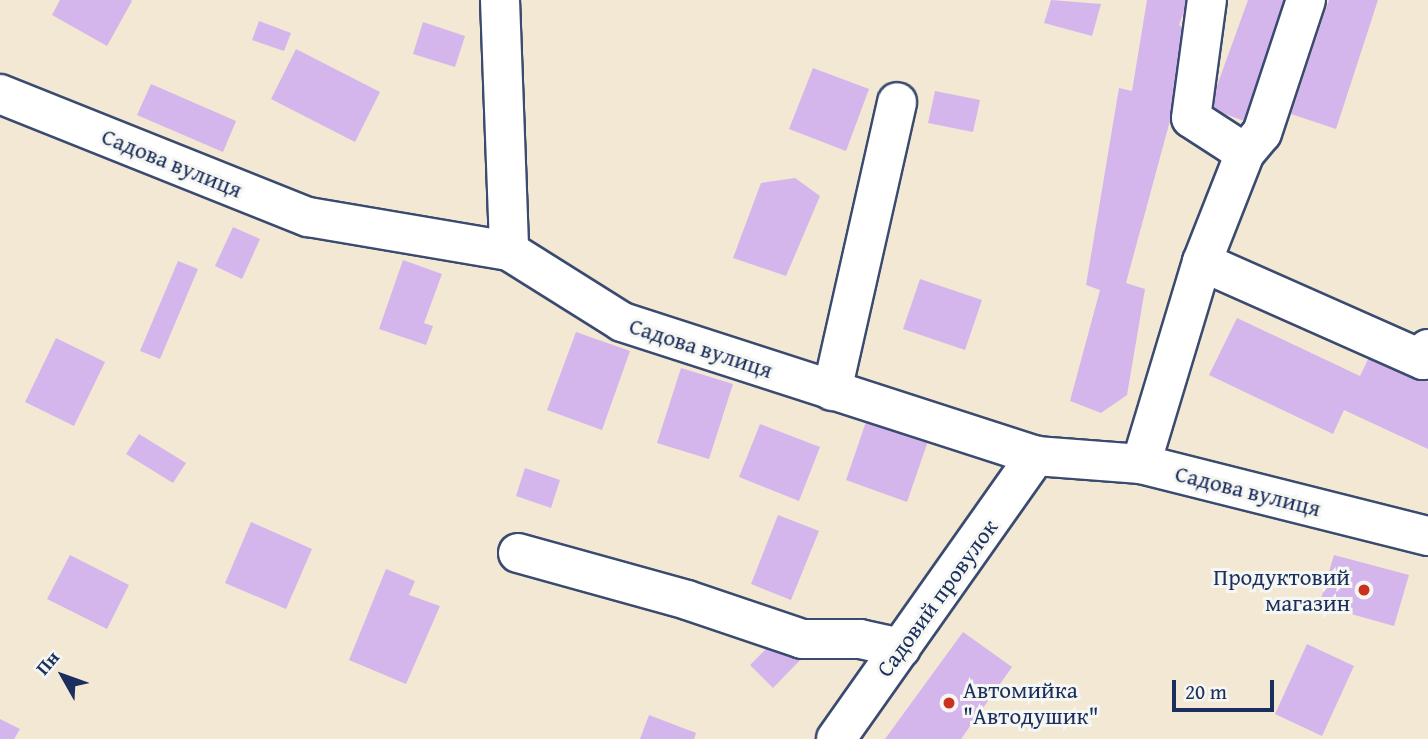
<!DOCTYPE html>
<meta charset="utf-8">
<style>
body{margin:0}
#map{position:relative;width:1428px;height:739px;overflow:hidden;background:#f2e8d4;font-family:"Gentium Book Plus",serif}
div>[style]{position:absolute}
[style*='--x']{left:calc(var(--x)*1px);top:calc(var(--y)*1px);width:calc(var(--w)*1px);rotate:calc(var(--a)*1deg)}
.building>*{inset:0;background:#d4b6ec}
.roads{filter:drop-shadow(2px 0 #3b4b70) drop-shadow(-2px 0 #3b4b70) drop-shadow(0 2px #3b4b70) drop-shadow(0 -2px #3b4b70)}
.minor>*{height:38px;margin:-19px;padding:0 19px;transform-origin:19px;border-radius:19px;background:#fff}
.dots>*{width:19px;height:19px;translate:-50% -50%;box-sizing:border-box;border:4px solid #f6f6f2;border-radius:50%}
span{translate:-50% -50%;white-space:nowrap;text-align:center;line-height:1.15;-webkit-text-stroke:6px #f6f6f2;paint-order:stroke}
.street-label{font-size:23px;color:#1b2f5e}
.poi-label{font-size:23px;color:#1b2f5e}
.right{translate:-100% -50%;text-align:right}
.left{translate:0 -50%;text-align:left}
.north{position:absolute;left:28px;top:641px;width:70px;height:70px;-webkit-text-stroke:5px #f6f6f2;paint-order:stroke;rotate:310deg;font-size:19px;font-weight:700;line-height:28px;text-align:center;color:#1b2f5e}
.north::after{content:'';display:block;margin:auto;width:24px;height:32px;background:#1b2f5e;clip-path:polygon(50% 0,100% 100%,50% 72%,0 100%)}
.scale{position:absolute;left:1172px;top:680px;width:102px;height:32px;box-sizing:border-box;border:4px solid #1b2f5e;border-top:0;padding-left:9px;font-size:21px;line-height:24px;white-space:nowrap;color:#1b2f5e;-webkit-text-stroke:5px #f6f6f2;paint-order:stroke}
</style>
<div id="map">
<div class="building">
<div style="clip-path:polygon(60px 0,131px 0,132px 1px,107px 46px,52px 15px)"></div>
<div style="clip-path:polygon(1051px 0,1101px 4px,1092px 36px,1044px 23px)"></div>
<div style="clip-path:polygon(1147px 0,1188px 0,1179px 25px,1194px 32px,1126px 283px,1145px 289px,1127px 395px,1101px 413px,1070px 401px,1100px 290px,1086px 285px,1119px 88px,1132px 91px)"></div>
<div style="clip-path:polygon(1248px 0,1288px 0,1244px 121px,1209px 108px)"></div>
<div style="clip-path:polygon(1329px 0,1378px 0,1336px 129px,1291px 114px)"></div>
<div style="clip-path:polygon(259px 21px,291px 33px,284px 51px,252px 40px)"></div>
<div style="clip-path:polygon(423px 22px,465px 36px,455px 67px,413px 54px)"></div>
<div style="clip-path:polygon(296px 49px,380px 92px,355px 142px,271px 99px)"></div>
<div style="clip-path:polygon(813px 68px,869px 89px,846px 151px,789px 129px)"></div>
<div style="clip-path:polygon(151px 84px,236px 121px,223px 152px,137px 115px)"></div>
<div style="clip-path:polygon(935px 91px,980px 100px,973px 132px,928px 123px)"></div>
<div style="clip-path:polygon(795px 178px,820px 196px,786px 276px,733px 258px,761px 183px)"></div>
<div style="clip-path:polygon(233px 227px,260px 239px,242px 279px,215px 266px)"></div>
<div style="clip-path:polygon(403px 260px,442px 274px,424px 323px,433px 326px,426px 345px,379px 329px)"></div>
<div style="clip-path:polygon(178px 261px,198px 269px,160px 359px,140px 351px)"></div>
<div style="clip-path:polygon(920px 279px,982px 300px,965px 350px,903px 329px)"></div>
<div style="clip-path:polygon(1237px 318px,1360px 376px,1370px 355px,1428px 382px,1428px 449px,1344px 410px,1333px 434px,1209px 375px)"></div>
<div style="clip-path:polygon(576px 332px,630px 351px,602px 430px,547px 410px)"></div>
<div style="clip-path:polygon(56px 338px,105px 362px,74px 426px,25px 402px)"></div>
<div style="clip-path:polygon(681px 368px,733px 384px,709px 459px,657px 443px)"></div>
<div style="clip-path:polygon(868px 416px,929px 438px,907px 502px,846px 480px)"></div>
<div style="clip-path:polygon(760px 424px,820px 447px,799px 501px,739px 477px)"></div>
<div style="clip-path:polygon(139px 434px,186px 463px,173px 483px,126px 454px)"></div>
<div style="clip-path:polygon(525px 468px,560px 480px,551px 508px,516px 496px)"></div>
<div style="clip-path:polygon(778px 515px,819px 531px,791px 600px,751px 584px)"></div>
<div style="clip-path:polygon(251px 522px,312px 549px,286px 609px,225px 583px)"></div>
<div style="clip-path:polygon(70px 555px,129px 585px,107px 629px,47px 599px)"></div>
<div style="clip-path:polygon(1334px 555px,1409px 575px,1394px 626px,1319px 605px)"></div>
<div style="clip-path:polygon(386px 569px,415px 581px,409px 595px,440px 606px,406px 684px,349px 660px)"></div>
<div style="clip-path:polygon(963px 632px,1012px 667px,961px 739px,885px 739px)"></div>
<div style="clip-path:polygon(774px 641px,806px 654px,773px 688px,750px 665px)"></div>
<div style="clip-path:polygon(1307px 644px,1354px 666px,1322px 736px,1275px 714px)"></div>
<div style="clip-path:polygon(649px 715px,696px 733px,694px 739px,640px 739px)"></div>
<div style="clip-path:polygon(0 719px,20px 729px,14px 739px,0 739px)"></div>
</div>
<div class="roads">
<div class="minor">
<div style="--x:500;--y:0;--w:251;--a:87.9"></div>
<div style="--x:0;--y:94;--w:332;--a:21.8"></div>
<div style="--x:308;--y:217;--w:204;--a:9.6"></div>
<div style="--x:509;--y:251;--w:133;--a:32.1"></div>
<div style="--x:622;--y:322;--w:435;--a:17.9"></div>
<div style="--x:1036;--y:456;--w:105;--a:4.4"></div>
<div style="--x:1141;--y:464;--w:296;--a:14.1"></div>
<div style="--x:1245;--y:153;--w:26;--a:-50"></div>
<div style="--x:1262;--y:133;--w:140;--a:-71.7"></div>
<div style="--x:1202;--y:262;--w:242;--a:23.9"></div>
<div style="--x:1423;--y:360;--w:12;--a:-66"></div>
<div style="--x:832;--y:391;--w:296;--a:-77.3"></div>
<div style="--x:1141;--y:464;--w:211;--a:-73.2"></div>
<div style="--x:1202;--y:262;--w:117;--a:-68.5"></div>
<div style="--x:1245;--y:153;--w:64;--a:-147.1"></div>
<div style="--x:1191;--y:118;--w:119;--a:-82.3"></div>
<div style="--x:518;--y:553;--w:175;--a:15.5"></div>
<div style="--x:687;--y:600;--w:121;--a:18.7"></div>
<div style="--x:802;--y:639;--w:58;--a:0"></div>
<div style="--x:860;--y:639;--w:42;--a:12.4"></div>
<div style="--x:836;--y:739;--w:347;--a:-54.8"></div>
</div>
</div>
<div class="dots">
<div style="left:1364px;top:590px;background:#c8321e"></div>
<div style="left:949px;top:703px;background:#c8321e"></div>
</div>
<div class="street-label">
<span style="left:172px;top:163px;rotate:22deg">Садова вулиця</span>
<span style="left:701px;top:348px;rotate:18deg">Садова вулиця</span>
<span style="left:1248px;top:491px;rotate:14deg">Садова вулиця</span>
<span style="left:937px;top:598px;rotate:-54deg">Садовий провулок</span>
</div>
<div class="poi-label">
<span class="right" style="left:1350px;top:590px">Продуктовий<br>магазин</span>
<span class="left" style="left:963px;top:703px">Автомийка<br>"Автодушик"</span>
</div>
<div class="north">Пн</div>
<div class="scale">20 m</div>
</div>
